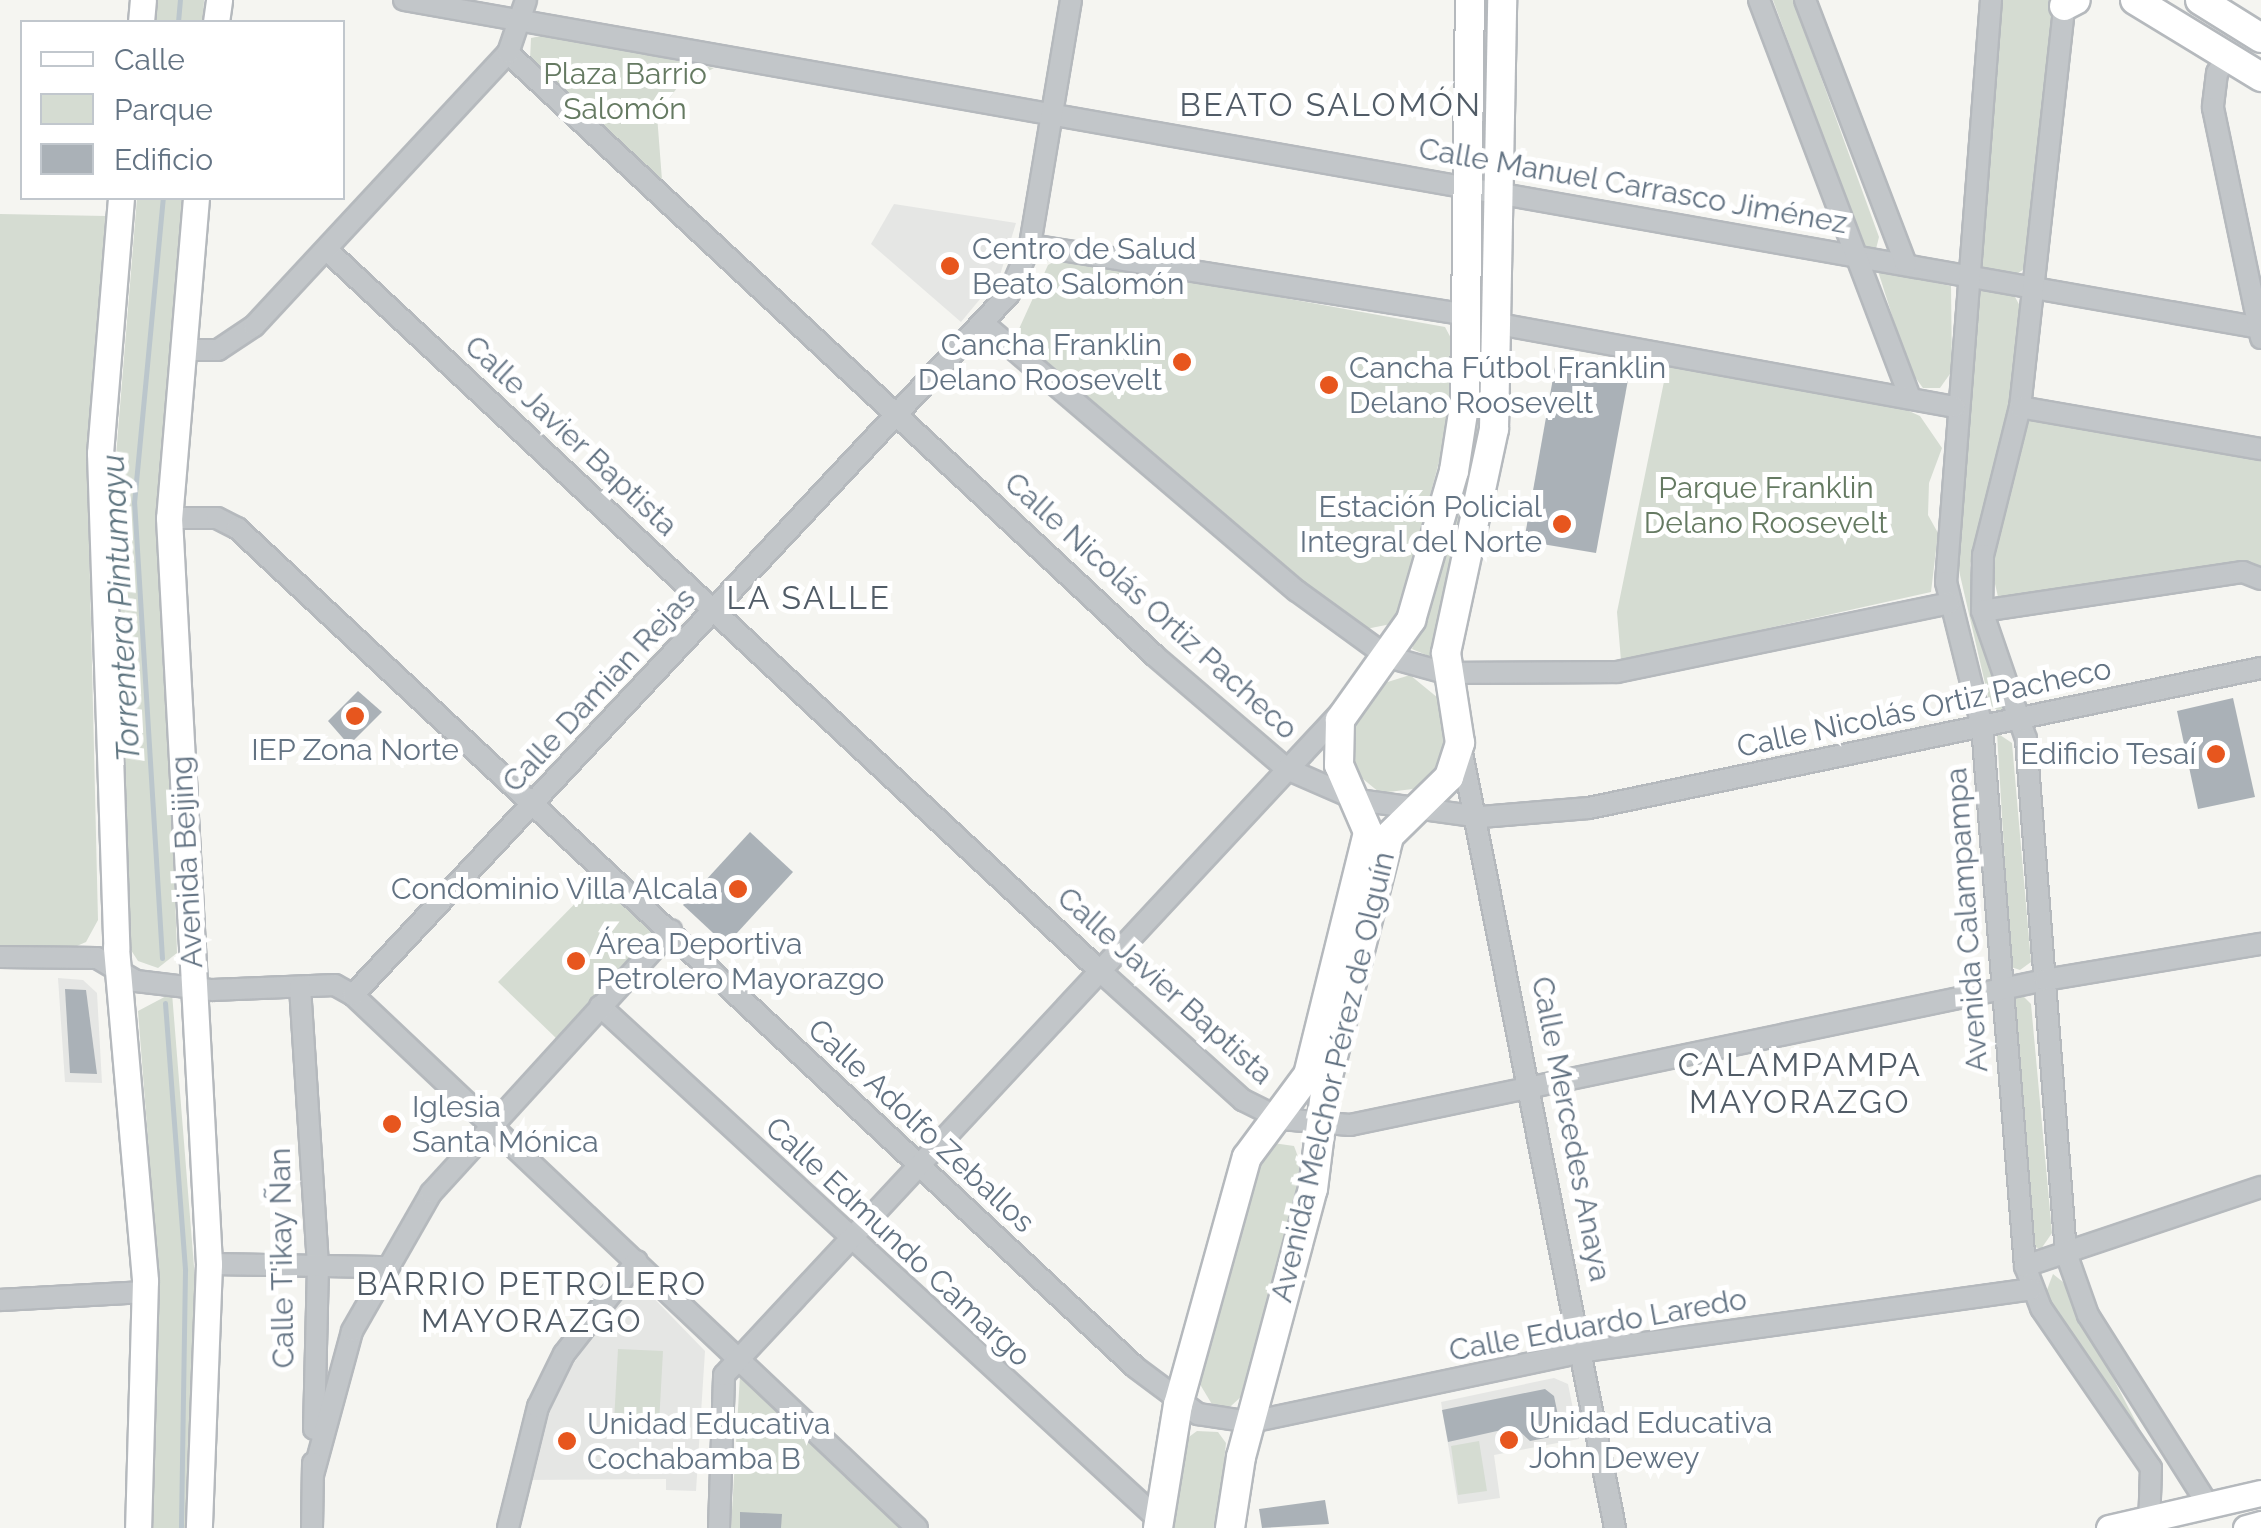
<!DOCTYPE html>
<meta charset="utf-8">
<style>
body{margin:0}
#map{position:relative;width:2261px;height:1528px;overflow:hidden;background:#f5f5f1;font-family:Raleway,sans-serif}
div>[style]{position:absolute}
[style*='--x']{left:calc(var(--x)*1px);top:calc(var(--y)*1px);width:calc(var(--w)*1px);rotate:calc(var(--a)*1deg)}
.built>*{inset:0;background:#e5e6e4}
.green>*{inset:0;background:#d5dcd2}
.stream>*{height:5px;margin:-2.5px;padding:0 2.5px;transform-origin:2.5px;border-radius:2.5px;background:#bbc6cc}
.building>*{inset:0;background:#aab1b7}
.roads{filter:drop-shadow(2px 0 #b5b9bd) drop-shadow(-2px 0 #b5b9bd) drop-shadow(0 2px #b5b9bd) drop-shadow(0 -2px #b5b9bd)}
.minor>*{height:20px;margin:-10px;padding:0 10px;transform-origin:10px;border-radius:10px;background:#c2c6c9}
.major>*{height:25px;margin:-12.5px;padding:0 12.5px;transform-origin:12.5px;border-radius:12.5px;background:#fff}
.highway>*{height:28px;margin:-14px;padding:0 14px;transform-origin:14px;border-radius:14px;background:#fff}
.dots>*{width:28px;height:28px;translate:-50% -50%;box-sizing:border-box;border:5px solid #fff;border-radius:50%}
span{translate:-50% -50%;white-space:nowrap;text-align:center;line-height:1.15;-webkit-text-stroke:10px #fff;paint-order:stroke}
.park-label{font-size:30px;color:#657a62}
.street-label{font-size:30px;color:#637383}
.poi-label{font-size:30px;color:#637383}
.left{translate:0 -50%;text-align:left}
.right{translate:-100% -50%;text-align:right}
.neighbourhood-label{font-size:32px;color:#515c67;letter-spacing:2.5px}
.water-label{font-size:32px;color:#5f7580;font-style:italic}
.legend{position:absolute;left:20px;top:20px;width:325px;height:180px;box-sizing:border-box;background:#fff;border:2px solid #c1c7cd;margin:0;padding:12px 18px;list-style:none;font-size:30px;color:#637383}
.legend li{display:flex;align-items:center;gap:20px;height:50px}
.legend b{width:50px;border:2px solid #c1c7cd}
</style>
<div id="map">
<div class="built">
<div style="clip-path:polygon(894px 204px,1016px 223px,1000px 275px,961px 322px,871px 244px)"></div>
<div style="clip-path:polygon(58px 978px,83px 980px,97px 993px,102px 1083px,65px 1082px)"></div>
<div style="clip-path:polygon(630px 1285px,641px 1285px,705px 1351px,696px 1491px,666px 1490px,666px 1479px,523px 1480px,563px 1378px)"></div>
<div style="clip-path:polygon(1554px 1378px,1568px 1384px,1579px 1439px,1494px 1455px,1500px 1498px,1458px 1504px,1441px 1402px)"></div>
</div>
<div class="green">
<div style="clip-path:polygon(155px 0,204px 0,203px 22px,153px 22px)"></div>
<div style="clip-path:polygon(1773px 0,1793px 0,1879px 237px,1876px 249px,1863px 246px)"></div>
<div style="clip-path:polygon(2003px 0,2056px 0,2027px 267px,2014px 276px,1986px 270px,1976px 259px)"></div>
<div style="clip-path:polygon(546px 35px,714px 68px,677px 88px,657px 115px,662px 180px,530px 60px,531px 38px)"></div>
<div style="clip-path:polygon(137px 198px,186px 198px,161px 467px,177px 953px,158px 968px,138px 961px,129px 947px,116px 574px,116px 456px)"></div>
<div style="clip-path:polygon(1480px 213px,1487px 213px,1480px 432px,1431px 657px,1412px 649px,1456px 514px)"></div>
<div style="clip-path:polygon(0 214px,106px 216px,87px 453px,98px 920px,86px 942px,70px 949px,0 946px)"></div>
<div style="clip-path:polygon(1061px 258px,1445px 327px,1453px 342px,1448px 428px,1396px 623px,1366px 629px,1236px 530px,1014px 340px,1048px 265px)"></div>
<div style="clip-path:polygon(1878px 271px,1951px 286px,1952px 371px,1940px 388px,1923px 388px,1909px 369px)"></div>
<div style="clip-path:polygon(1983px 289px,2014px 295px,2022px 310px,2012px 404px,1970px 565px,1976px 622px,2005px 703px,2000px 712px,1990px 705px,1957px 562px,1976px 293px)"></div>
<div style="clip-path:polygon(1668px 362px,1891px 403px,1920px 416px,1942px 448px,1929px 483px,1928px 515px,1938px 533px,1931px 592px,1621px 661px,1617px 612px)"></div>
<div style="clip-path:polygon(2028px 415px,2261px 458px,2261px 574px,1999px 601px,1991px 567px)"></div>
<div style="clip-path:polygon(1410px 675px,1438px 698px,1446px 760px,1421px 788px,1380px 793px,1351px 769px,1347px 725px,1378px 685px)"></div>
<div style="clip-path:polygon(1997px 733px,2012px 743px,2031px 962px,2020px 970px,2011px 967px)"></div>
<div style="clip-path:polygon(601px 877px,656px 935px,557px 1039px,498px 982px)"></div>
<div style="clip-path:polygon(172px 993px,195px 1279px,191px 1528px,153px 1528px,159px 1281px,138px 1011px)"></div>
<div style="clip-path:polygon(2021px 994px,2031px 1004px,2052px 1233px,2041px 1249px,2032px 1246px,2012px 995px)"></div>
<div style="clip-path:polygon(1273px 1143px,1294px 1146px,1304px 1173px,1244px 1394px,1231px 1406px,1213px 1406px,1198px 1381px,1256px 1161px)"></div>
<div style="clip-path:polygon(2053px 1274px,2063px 1282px,2150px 1449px,2045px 1295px)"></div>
<div style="clip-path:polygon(618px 1349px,663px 1351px,659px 1424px,614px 1422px)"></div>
<div style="clip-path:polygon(740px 1375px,909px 1528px,731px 1528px)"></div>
<div style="clip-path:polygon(1197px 1431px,1218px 1432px,1226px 1443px,1217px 1528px,1169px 1528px,1182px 1442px)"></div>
<div style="clip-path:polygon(1479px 1441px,1487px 1491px,1458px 1495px,1451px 1446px)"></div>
</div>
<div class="stream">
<div style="--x:178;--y:22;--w:22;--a:-85"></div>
<div style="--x:162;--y:958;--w:456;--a:-93.5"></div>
<div style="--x:134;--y:503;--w:306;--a:-84.6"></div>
<div style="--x:165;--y:1003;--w:268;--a:85.7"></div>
<div style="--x:185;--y:1270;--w:258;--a:90.9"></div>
</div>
<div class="building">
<div style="clip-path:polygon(1555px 367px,1628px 380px,1596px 553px,1524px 541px)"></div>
<div style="clip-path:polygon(358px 691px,382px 712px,349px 745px,328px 721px)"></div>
<div style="clip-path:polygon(2233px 698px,2255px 797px,2198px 809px,2177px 711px)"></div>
<div style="clip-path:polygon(750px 832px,793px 872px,726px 945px,683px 905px)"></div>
<div style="clip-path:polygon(65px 989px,86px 990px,97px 1074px,70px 1073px)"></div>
<div style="clip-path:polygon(1545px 1389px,1554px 1396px,1562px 1435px,1530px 1441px,1515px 1427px,1448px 1442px,1442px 1410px)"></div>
<div style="clip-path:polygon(1325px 1500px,1329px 1524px,1262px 1528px,1259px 1509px)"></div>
<div style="clip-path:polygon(740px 1512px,782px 1514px,781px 1528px,740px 1528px)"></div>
</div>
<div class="roads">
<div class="minor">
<div style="--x:404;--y:0;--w:1886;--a:10.02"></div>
<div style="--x:1759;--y:0;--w:426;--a:69.2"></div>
<div style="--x:1805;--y:0;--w:283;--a:69.1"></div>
<div style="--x:1991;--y:0;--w:584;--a:94.42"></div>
<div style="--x:1946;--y:582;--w:148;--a:76"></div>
<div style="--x:1982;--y:726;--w:542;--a:85.45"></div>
<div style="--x:2025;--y:1266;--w:45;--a:69.1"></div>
<div style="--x:2041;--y:1308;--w:194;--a:55.5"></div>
<div style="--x:2151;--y:1468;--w:60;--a:91.9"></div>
<div style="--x:2065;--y:0;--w:409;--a:96.3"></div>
<div style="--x:2020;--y:407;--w:153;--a:104"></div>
<div style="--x:1983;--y:555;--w:56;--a:91"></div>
<div style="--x:1982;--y:611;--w:135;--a:71"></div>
<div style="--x:2026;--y:739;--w:516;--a:85.55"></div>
<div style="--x:2066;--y:1253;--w:66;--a:70.5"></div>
<div style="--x:2088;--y:1315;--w:225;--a:57.7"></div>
<div style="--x:508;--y:53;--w:884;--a:42.98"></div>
<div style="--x:1155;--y:656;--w:174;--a:40.6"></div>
<div style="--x:1287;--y:769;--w:77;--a:23.6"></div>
<div style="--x:1358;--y:800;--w:124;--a:7.9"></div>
<div style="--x:1481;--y:817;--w:108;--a:-4.8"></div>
<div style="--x:1589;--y:808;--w:686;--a:-11.77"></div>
<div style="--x:2228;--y:56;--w:20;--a:123"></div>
<div style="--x:2217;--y:73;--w:35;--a:97"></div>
<div style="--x:2213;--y:108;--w:235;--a:78.2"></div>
<div style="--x:1030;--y:245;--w:442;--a:9.1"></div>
<div style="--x:327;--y:250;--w:1057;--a:43.01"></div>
<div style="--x:1100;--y:971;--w:193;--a:42.1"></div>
<div style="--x:1243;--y:1100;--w:42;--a:26.6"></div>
<div style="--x:1281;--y:1119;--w:69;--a:5"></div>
<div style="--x:1350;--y:1125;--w:710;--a:-11.78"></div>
<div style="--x:2045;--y:980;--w:219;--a:-9.5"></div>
<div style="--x:984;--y:324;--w:411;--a:40.5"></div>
<div style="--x:1297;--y:591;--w:112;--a:36"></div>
<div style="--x:1388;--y:657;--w:59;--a:15.7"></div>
<div style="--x:1445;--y:673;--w:172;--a:-0.3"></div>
<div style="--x:1617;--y:672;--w:339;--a:-11.7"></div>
<div style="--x:1498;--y:324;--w:464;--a:10.3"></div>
<div style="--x:182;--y:350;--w:36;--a:0"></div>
<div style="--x:218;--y:350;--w:43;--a:-33.7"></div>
<div style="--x:254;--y:326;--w:373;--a:-47.1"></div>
<div style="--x:508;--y:53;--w:56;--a:-71.2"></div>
<div style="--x:2020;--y:407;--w:245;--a:9.9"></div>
<div style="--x:169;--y:518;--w:48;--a:0"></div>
<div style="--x:217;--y:518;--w:22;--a:27"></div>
<div style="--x:237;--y:528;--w:1229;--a:43.05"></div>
<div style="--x:1135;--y:1367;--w:79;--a:36.7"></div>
<div style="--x:1198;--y:1414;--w:54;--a:8.6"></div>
<div style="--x:1251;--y:1422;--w:349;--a:-11.9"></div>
<div style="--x:1593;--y:1350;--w:443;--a:-7.9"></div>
<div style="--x:1982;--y:611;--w:264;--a:-8.5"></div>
<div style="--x:2243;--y:572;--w:19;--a:21"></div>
<div style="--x:1460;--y:743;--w:800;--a:78.83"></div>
<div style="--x:0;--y:957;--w:97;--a:0.6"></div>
<div style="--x:97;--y:958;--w:45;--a:30.5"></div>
<div style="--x:136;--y:981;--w:77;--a:6.8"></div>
<div style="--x:212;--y:990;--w:123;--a:-2.3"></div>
<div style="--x:335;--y:985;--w:21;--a:29"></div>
<div style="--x:353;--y:995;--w:776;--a:43.38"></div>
<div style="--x:300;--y:987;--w:280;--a:86.3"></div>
<div style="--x:318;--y:1266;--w:163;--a:91.4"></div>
<div style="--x:353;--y:995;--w:960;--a:-46.9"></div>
<div style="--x:1009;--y:294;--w:53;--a:-66.8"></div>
<div style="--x:1030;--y:245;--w:248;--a:-80.5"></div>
<div style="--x:600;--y:1006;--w:757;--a:42.59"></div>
<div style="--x:209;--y:1264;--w:174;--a:1"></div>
<div style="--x:2025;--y:1266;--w:249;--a:-18.5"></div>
<div style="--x:0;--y:1300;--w:144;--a:-3.2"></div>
<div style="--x:313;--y:1475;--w:149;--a:-74.8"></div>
<div style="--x:352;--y:1331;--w:159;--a:-60.2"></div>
<div style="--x:431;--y:1193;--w:356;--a:-47.6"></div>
<div style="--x:312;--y:1528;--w:65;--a:-89.1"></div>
<div style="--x:508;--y:1528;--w:125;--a:-76.1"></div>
<div style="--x:538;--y:1407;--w:59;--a:-63.9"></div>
<div style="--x:564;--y:1354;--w:118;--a:-51.9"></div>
<div style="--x:719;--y:1528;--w:153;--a:-88.1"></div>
<div style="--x:724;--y:1375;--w:910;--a:-47.05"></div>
</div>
<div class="major">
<div style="--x:141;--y:22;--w:22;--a:-85"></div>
<div style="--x:216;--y:22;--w:22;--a:-82"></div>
<div style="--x:121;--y:198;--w:256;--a:94.7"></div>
<div style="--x:100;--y:453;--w:495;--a:88.1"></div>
<div style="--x:116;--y:948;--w:334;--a:85"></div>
<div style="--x:145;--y:1281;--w:247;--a:91.6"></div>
<div style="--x:196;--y:198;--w:321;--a:94.8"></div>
<div style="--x:169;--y:518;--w:747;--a:86.93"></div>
<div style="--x:209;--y:1264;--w:264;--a:92.2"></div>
<div style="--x:2109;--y:1528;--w:156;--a:-13"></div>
<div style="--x:2246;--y:1528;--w:16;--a:-15"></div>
</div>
<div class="highway">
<div style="--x:2135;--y:0;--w:148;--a:31.4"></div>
<div style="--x:2200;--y:0;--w:72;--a:31.9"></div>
<div style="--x:2064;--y:6;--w:13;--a:-27"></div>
<div style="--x:1158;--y:1528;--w:125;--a:-80.8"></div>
<div style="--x:1178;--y:1405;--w:257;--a:-74.5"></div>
<div style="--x:1247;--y:1157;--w:102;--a:-53.4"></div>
<div style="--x:1308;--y:1075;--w:250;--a:-76.1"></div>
<div style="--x:1368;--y:832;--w:73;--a:-113.4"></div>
<div style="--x:1339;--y:765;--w:45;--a:-88.7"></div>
<div style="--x:1340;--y:720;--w:123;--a:-54.6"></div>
<div style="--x:1411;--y:620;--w:155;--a:-73.9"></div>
<div style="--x:1454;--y:471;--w:72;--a:-81.2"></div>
<div style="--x:1465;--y:400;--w:400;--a:-89.3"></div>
<div style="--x:1230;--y:1528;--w:72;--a:-81.2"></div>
<div style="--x:1241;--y:1457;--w:278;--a:-75"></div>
<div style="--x:1313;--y:1189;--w:106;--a:-82.9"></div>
<div style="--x:1326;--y:1084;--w:256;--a:-75.7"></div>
<div style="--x:1389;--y:836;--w:84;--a:-44.5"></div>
<div style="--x:1449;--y:777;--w:36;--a:-72"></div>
<div style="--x:1460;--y:743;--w:91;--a:-98.8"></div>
<div style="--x:1446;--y:653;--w:229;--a:-77.9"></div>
<div style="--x:1494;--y:429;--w:429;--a:-88.9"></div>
</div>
</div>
<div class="dots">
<div style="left:950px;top:266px;background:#e7561e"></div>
<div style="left:1182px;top:362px;background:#e7561e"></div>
<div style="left:1329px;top:385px;background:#e7561e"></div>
<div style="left:1562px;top:524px;background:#e7561e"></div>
<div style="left:355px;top:716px;background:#e7561e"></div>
<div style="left:2216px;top:754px;background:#e7561e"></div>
<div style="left:738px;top:889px;background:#e7561e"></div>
<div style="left:576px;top:961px;background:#e7561e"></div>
<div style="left:392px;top:1124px;background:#e7561e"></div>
<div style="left:1509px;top:1440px;background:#e7561e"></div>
<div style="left:567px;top:1441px;background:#e7561e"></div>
</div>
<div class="park-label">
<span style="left:625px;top:91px">Plaza Barrio<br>Salomón</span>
<span style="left:1766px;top:505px">Parque Franklin<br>Delano Roosevelt</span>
</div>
<div class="street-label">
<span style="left:1633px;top:186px;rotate:10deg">Calle Manuel Carrasco Jiménez</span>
<span style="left:571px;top:436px;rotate:43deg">Calle Javier Baptista</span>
<span style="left:1151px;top:606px;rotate:42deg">Calle Nicolás Ortiz Pacheco</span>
<span style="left:599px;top:690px;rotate:-47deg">Calle Damian Rejas</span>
<span style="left:1924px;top:708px;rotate:-12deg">Calle Nicolás Ortiz Pacheco</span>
<span style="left:187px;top:862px;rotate:-93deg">Avenida Beijing</span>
<span style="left:1967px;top:920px;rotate:-94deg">Avenida Calampampa</span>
<span style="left:1165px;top:986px;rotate:42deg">Calle Javier Baptista</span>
<span style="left:1333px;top:1077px;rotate:-77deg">Avenida Melchor Pérez de Olguín</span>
<span style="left:921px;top:1126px;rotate:43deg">Calle Adolfo Zeballos</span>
<span style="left:1571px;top:1129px;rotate:79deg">Calle Mercedes Anaya</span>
<span style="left:898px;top:1242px;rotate:43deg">Calle Edmundo Camargo</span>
<span style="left:282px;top:1258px;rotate:-91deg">Calle T'ikay Ñan</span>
<span style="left:1598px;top:1325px;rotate:-10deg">Calle Eduardo Laredo</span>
</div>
<div class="poi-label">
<span class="left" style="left:972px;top:266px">Centro de Salud<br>Beato Salomón</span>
<span class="right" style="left:1162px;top:362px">Cancha Franklin<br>Delano Roosevelt</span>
<span class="left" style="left:1349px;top:385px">Cancha Fútbol Franklin<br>Delano Roosevelt</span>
<span class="right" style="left:1542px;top:524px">Estación Policial<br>Integral del Norte</span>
<span style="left:355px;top:750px">IEP Zona Norte</span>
<span class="right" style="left:2196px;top:754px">Edificio Tesaí</span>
<span class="right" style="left:718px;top:889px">Condominio Villa Alcala</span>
<span class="left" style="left:596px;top:961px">Área Deportiva<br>Petrolero Mayorazgo</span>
<span class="left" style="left:412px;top:1124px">Iglesia<br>Santa Mónica</span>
<span class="left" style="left:1529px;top:1440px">Unidad Educativa<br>John Dewey</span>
<span class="left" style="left:587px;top:1441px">Unidad Educativa<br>Cochabamba B</span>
</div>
<div class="neighbourhood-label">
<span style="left:1331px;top:105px">BEATO SALOMÓN</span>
<span style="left:809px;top:598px">LA SALLE</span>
<span style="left:1800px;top:1084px">CALAMPAMPA<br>MAYORAZGO</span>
<span style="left:532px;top:1303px">BARRIO PETROLERO<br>MAYORAZGO</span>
</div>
<div class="water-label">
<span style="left:121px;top:608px;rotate:-93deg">Torrentera Pintumayu</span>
</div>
<ul class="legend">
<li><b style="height:12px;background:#fff"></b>Calle</li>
<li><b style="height:28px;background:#d5dcd2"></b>Parque</li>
<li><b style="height:28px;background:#aab1b7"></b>Edificio</li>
</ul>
</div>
